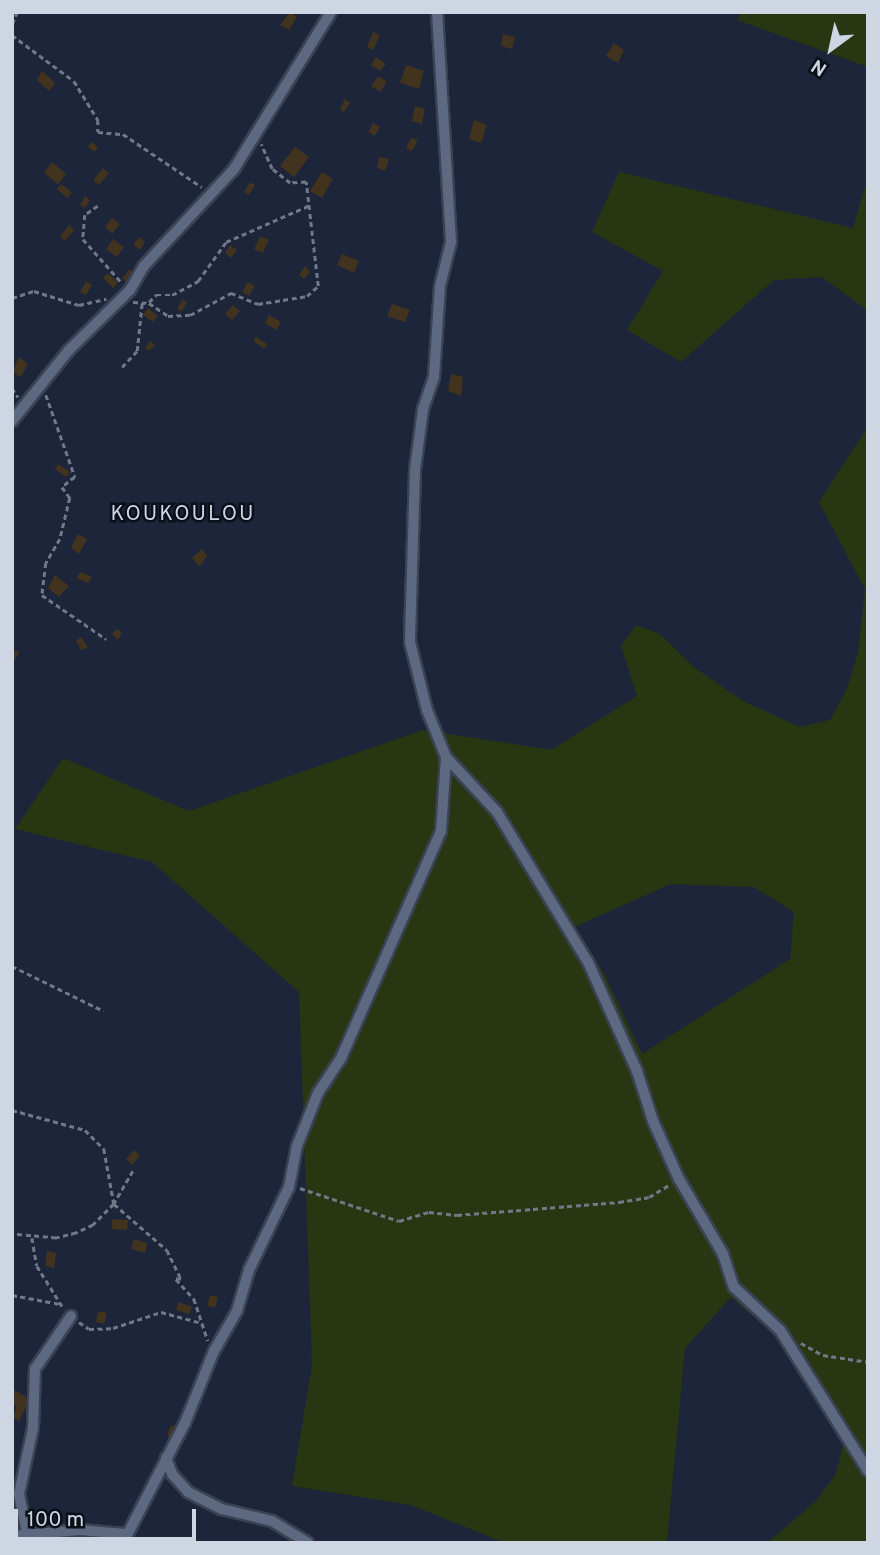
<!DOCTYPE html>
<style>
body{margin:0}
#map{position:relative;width:880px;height:1555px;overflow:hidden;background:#1c2539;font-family:Overpass,sans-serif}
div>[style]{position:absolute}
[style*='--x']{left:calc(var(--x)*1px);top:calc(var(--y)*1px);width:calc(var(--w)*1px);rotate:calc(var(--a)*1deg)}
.green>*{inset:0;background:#293612}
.building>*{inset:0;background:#42331e}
.path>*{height:2.5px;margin-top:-1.25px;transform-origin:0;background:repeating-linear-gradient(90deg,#717989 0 5px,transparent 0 8.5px)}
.roads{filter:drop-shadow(2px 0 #3a4253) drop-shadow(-2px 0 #3a4253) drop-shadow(0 2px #3a4253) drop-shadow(0 -2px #3a4253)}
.street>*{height:10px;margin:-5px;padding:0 5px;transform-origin:5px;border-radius:5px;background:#5d6980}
span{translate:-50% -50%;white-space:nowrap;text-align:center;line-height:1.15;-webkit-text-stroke:5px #0a0f18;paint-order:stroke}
.quarter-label{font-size:21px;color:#cfd6e3;letter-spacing:2px}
.frame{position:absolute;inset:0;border:14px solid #cfd6e3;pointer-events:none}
.north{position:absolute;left:796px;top:14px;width:70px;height:70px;-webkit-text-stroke:5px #0a0f18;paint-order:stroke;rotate:213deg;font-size:19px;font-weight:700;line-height:28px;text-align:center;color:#cfd6e3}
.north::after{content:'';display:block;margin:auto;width:24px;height:32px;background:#cfd6e3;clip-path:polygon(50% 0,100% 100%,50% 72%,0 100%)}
.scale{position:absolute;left:14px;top:1509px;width:182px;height:32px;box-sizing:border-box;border:4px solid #cfd6e3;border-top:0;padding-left:9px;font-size:21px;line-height:24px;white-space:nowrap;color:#cfd6e3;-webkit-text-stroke:5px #0a0f18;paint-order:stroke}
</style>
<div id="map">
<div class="green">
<div style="clip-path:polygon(742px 12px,868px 12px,868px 67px,737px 20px)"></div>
<div style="clip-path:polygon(619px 172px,853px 228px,868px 176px,868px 311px,822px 277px,774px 280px,681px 362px,627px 330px,663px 271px,592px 232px)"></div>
<div style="clip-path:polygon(evenodd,868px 426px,868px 1543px,767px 1543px,815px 1502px,836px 1474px,845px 1437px,787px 1345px,731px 1297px,685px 1348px,667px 1543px,505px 1543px,411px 1505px,292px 1486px,312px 1365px,299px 992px,152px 862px,15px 829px,63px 758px,189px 811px,423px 730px,551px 750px,637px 696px,621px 646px,636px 625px,660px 634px,695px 668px,743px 701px,800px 727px,830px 720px,847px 689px,858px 652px,865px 589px,819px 502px,868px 426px,671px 884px,754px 887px,794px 912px,790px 959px,642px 1054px,605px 975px,574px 927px,671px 884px)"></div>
</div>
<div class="building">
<div style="clip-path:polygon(290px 12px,297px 17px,289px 30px,280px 25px)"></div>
<div style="clip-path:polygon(373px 32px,380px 35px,373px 50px,367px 47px)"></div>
<div style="clip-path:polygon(503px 34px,515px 37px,512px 49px,501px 46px)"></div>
<div style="clip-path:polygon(614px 43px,624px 50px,618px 63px,606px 56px)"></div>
<div style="clip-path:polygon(376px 57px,386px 64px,380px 71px,371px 65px)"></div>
<div style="clip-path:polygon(406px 65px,424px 71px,419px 89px,400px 83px)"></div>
<div style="clip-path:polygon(42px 71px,55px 83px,49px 91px,37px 80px)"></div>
<div style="clip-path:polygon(378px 76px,387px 82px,380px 92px,371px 86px)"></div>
<div style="clip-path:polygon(345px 99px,350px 103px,344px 112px,340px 109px)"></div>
<div style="clip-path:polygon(415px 106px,425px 109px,422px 124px,412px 121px)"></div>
<div style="clip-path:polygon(474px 120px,487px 125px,481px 143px,469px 139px)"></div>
<div style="clip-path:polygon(373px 123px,380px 127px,375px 136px,368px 132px)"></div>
<div style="clip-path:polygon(411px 138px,418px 140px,412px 151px,406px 148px)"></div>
<div style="clip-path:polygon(91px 142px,98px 147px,95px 152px,88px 147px)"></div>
<div style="clip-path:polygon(295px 147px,309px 157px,294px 177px,280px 166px)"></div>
<div style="clip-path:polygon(379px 157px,389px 159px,385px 171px,377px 168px)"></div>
<div style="clip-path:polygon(52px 162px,66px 174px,58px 184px,44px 173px)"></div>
<div style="clip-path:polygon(103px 168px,109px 173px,99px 185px,93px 180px)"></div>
<div style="clip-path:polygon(322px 172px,333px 179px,322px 198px,310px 191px)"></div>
<div style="clip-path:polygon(250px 182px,255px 185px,249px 195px,244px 192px)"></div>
<div style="clip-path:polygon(61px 184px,72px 192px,67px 198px,57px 189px)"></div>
<div style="clip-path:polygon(85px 196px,90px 200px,85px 208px,80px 205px)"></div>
<div style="clip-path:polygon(112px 218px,120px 224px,112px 234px,105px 227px)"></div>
<div style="clip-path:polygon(69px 225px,74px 230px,65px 241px,60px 237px)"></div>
<div style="clip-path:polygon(260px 236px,269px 240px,263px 253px,254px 249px)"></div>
<div style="clip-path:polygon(139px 237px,145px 242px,140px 250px,133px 245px)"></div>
<div style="clip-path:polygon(113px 239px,124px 247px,117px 257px,106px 249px)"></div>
<div style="clip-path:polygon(230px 245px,237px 250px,231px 258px,225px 253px)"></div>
<div style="clip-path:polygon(342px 254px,359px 261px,354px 273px,337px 265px)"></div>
<div style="clip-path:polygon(305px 266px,310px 272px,304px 279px,299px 275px)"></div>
<div style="clip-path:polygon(129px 269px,134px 273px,128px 283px,122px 279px)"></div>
<div style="clip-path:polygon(108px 273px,118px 283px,113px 288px,103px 278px)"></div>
<div style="clip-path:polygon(86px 281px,92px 285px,86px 295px,80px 292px)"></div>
<div style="clip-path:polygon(248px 282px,255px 286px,249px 296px,242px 292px)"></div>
<div style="clip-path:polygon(182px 300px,187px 302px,182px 312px,177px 309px)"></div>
<div style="clip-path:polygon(392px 304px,410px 310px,405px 322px,387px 316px)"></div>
<div style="clip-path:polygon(233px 305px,240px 311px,232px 320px,225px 314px)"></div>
<div style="clip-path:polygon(148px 308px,158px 316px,153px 322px,143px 315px)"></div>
<div style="clip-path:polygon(269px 315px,281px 322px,276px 330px,265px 323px)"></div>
<div style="clip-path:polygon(256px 337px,267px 344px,264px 349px,253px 341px)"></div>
<div style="clip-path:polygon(150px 341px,155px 345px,150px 351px,145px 348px)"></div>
<div style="clip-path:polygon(19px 357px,28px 364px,21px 377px,12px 372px)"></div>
<div style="clip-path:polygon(451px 374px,463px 377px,461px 396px,448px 391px)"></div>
<div style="clip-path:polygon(58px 464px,70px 472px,66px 477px,55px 469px)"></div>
<div style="clip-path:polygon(78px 534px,87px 539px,79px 554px,71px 548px)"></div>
<div style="clip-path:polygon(202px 549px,207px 556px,199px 567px,192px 558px)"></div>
<div style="clip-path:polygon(81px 572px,92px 577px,88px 583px,76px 578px)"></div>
<div style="clip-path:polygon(55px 575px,69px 586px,59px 597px,48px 588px)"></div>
<div style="clip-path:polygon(117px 629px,122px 632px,118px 640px,112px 634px)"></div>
<div style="clip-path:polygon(81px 637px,88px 647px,81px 650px,76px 641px)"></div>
<div style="clip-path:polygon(12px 649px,19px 652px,12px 666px)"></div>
<div style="clip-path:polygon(134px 1150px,140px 1156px,132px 1165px,126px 1159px)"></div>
<div style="clip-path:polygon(112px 1219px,128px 1220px,127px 1230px,112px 1229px)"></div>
<div style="clip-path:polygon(134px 1239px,147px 1243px,145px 1253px,131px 1249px)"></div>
<div style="clip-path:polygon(47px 1251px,56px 1253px,54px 1268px,45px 1266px)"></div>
<div style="clip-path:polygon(210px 1295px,218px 1297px,215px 1308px,207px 1306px)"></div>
<div style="clip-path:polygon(179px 1302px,192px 1307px,189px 1314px,176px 1310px)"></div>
<div style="clip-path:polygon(98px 1311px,107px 1313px,104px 1324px,96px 1322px)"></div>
<div style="clip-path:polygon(12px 1389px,30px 1399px,19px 1421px,13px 1418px,17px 1406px,12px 1404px)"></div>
<div style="clip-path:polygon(171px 1425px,177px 1427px,173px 1438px,167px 1436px)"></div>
</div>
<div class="path">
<div style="--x:12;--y:24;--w:13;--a:-67"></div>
<div style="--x:12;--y:35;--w:77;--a:36.6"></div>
<div style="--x:74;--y:81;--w:46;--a:58.4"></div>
<div style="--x:98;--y:120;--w:12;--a:90"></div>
<div style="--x:98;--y:132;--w:25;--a:5"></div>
<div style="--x:123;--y:134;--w:95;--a:33.9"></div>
<div style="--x:98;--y:206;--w:16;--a:145"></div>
<div style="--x:85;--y:215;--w:24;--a:95"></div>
<div style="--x:83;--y:239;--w:57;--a:48.5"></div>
<div style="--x:12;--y:298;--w:23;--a:-18"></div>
<div style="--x:34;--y:291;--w:47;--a:17.3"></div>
<div style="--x:79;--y:305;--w:28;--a:-13"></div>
<div style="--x:133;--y:302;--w:16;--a:4"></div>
<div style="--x:149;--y:303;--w:23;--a:34"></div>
<div style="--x:168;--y:316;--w:22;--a:-3"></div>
<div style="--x:190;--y:315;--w:47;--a:-28.2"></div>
<div style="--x:231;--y:293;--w:29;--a:22"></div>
<div style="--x:258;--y:304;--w:50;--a:-9.3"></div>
<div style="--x:307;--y:296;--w:15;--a:-42"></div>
<div style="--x:318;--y:286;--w:105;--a:-96.6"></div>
<div style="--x:306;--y:182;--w:16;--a:176"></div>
<div style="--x:290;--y:183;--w:23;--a:-142"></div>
<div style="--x:272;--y:169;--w:27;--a:-114"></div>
<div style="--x:149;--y:302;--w:10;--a:-45"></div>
<div style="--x:156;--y:295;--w:16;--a:0"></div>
<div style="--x:172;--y:295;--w:30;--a:-28"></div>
<div style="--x:198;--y:281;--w:48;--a:-54.3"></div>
<div style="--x:226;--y:242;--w:92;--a:-23.8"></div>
<div style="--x:122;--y:367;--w:22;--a:-47"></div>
<div style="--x:137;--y:351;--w:48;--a:-84.1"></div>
<div style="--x:12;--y:388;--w:11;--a:56"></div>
<div style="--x:46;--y:395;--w:87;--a:70.5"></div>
<div style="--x:75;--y:477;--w:16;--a:142"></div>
<div style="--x:62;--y:487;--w:14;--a:54"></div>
<div style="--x:70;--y:498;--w:42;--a:103.7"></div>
<div style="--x:60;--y:539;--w:28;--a:120"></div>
<div style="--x:46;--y:563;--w:32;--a:97"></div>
<div style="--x:42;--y:595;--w:78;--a:34.5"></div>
<div style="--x:12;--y:966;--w:102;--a:26.1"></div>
<div style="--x:12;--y:1110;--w:76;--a:15.3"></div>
<div style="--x:85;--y:1130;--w:27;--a:45"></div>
<div style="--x:104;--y:1149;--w:56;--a:79.7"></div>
<div style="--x:114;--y:1204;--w:30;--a:135"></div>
<div style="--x:93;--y:1225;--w:19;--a:155"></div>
<div style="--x:76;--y:1233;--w:21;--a:166"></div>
<div style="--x:56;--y:1238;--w:44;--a:-174.8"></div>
<div style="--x:133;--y:1171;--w:38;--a:120"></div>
<div style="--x:114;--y:1204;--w:70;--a:41"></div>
<div style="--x:167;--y:1250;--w:32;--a:64"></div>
<div style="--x:181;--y:1279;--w:5;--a:180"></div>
<div style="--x:176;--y:1279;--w:27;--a:48"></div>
<div style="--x:194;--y:1299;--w:44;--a:71.6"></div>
<div style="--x:300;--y:1188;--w:104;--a:18.4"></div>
<div style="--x:399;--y:1221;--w:31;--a:-17"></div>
<div style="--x:429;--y:1212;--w:28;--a:6"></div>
<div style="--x:457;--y:1215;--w:163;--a:-4.6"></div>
<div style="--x:619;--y:1202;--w:30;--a:-9"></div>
<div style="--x:649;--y:1197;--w:23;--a:-31"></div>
<div style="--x:32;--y:1238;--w:28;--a:80"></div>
<div style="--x:37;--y:1266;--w:51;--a:57.9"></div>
<div style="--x:12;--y:1295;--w:49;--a:10.6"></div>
<div style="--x:79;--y:1322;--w:12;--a:35"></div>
<div style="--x:89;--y:1329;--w:24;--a:-2"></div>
<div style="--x:113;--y:1328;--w:51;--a:-18.4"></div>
<div style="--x:161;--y:1312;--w:39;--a:15"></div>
<div style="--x:801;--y:1343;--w:25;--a:29"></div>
<div style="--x:823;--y:1355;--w:46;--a:8.8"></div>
</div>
<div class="roads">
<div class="street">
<div style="--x:437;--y:12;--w:230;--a:86.5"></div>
<div style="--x:451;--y:242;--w:45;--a:104"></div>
<div style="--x:440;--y:286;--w:91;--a:93.8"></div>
<div style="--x:434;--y:377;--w:34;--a:109"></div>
<div style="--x:423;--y:409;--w:62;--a:97.5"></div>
<div style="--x:415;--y:470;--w:172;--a:91.7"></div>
<div style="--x:410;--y:642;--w:70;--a:76"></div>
<div style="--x:427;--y:710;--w:51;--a:68"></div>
<div style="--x:446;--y:757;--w:75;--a:47.2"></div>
<div style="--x:497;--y:812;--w:175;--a:58.8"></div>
<div style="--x:588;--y:962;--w:120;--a:65.8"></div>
<div style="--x:637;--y:1071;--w:52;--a:72.3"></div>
<div style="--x:653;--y:1121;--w:64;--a:65.9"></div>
<div style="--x:679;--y:1179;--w:87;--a:59.6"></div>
<div style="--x:723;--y:1254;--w:35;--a:72"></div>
<div style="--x:734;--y:1287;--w:63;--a:43.1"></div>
<div style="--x:780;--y:1330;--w:166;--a:58"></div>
<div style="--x:12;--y:421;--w:90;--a:-51.3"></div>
<div style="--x:68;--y:351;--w:87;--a:-44.5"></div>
<div style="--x:130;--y:290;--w:28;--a:-60"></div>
<div style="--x:144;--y:266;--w:132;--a:-47.1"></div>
<div style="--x:234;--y:169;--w:185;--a:-58.3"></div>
<div style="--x:166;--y:1458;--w:17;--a:69"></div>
<div style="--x:172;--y:1474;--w:24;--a:48"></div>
<div style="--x:188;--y:1492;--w:38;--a:27"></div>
<div style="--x:222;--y:1509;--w:51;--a:13.5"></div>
<div style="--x:272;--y:1521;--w:42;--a:31.4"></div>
<div style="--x:12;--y:1536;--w:68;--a:-5"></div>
<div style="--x:80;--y:1530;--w:45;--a:5.1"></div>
<div style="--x:29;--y:1543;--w:50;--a:-101.5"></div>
<div style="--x:19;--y:1494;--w:67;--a:-78"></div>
<div style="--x:33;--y:1428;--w:59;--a:-88.1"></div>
<div style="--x:35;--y:1369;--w:64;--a:-55.8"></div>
<div style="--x:123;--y:1543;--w:135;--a:-62.7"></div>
<div style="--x:185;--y:1423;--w:78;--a:-68.1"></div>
<div style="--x:214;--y:1351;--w:46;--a:-60.1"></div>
<div style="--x:237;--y:1311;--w:43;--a:-73.7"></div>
<div style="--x:249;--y:1270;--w:92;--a:-64.3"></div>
<div style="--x:289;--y:1187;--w:42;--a:-79"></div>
<div style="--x:297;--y:1146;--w:57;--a:-68.4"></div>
<div style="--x:318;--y:1093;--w:42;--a:-56.7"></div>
<div style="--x:341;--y:1058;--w:248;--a:-66.2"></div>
<div style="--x:441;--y:831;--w:74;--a:-86.1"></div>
</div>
</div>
<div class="quarter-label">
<span style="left:183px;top:515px">KOUKOULOU</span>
</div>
<div class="frame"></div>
<div class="north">N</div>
<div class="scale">100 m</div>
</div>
